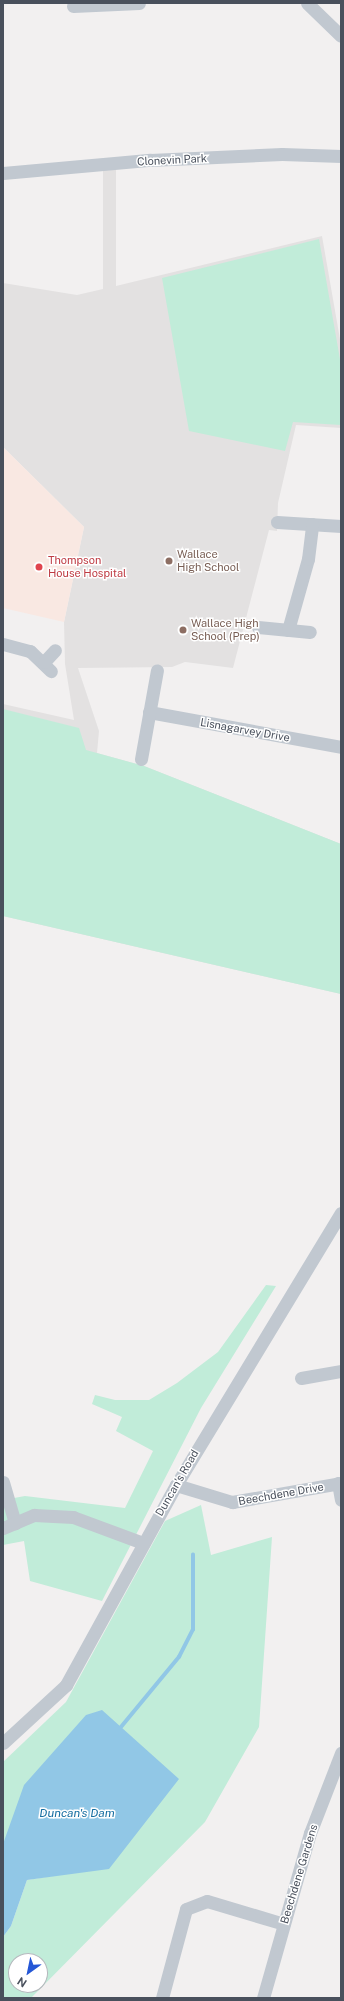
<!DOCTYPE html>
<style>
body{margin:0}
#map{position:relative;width:344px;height:2001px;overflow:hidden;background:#f2f0f0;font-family:"Public Sans",sans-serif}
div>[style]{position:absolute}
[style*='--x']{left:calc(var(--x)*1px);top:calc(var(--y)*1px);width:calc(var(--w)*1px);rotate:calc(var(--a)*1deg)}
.education>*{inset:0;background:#e3e1e1}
.medical>*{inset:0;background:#f9e8e2}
.green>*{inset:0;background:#c1ecd9}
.water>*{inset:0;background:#91c7e6}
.stream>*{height:3.5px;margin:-1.75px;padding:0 1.75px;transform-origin:1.75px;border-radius:1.75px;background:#91c7e6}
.minor>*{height:13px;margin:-6.5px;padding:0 6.5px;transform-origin:6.5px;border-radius:6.5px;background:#c1c8d0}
.dots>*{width:11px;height:11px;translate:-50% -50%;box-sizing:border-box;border:2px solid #fff;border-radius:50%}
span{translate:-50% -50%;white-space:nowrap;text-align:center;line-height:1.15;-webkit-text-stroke:3px #fff;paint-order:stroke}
.street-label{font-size:11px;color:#49505c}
.education-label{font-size:11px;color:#785e54}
.left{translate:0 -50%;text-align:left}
.health-label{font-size:11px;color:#be3a42}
.water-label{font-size:12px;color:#166ea1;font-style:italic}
.frame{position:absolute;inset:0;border:4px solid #49505c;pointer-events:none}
.north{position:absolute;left:8px;top:1953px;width:40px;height:40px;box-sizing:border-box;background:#fff;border:1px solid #b6b9be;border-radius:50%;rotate:213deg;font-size:11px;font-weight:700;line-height:16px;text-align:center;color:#49505c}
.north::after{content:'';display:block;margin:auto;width:14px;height:18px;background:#2557d6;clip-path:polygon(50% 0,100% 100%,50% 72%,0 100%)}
</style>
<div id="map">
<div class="education">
<div style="clip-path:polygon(116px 168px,116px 286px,322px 236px,341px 345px,341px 428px,296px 425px,278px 503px,277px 531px,269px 530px,233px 668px,185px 662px,172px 667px,78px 668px,99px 731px,97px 753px,144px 766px,341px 844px,341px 994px,3px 916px,3px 704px,74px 720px,65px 664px,64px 622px,84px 527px,3px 447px,3px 283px,77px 295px,103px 289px,103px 169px)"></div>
</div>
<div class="medical">
<div style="clip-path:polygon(3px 447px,84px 527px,64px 622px,3px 608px)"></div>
</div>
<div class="green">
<div style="clip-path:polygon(319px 239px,341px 365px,341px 425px,293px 422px,285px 451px,189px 431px,162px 278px)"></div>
<div style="clip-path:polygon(3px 709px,79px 728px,86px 750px,144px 766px,341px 844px,341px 994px,3px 916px)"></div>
<div style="clip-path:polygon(266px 1285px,276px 1286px,201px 1408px,102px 1601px,30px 1581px,24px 1541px,3px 1545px,3px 1500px,25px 1496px,125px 1508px,153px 1451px,116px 1431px,122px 1417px,92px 1404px,95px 1395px,115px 1400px,149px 1400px,177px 1383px,218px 1352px)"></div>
<div style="clip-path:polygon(evenodd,201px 1505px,211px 1555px,272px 1537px,259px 1727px,205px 1822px,31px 1998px,3px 1998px,3px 1937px,11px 1926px,27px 1880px,58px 1875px,3px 1844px,3px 1762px,66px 1702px,165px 1521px,201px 1505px,16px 1961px,40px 1961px,40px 1985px,16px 1985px,16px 1961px)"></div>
</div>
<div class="water">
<div style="clip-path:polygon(102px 1710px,179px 1779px,109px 1869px,27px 1880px,11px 1926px,3px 1937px,3px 1844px,24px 1785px,86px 1715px)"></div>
</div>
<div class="stream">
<div style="--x:121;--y:1727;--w:91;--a:-50.4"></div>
<div style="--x:179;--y:1657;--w:30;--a:-63"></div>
<div style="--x:193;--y:1630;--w:75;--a:-90"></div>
</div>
<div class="minor">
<div style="--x:307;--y:3;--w:47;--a:44.1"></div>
<div style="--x:73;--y:6;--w:66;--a:-2.6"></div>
<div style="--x:3;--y:173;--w:148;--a:-5.1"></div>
<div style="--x:150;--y:160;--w:132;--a:-2.6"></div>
<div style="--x:282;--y:154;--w:59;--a:1.9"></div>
<div style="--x:277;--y:522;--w:64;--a:3.6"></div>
<div style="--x:258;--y:627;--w:52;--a:5.5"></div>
<div style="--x:288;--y:630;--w:74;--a:-74.3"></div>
<div style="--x:308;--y:559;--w:35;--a:-83"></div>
<div style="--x:3;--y:644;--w:28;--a:15"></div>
<div style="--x:30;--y:651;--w:29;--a:44"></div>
<div style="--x:44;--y:662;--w:16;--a:-47"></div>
<div style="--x:149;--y:712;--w:195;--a:10.3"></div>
<div style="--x:141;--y:759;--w:90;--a:-79.8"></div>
<div style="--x:301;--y:1378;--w:41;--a:-9.9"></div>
<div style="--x:3;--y:1482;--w:43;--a:73.7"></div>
<div style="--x:338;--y:1483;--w:17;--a:80"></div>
<div style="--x:176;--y:1485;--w:59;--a:16.9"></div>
<div style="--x:232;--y:1502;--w:111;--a:-9.9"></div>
<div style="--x:3;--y:1528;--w:34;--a:-23"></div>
<div style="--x:34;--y:1515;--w:39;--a:3"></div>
<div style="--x:73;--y:1517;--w:75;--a:20.4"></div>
<div style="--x:3;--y:1743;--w:86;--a:-42.6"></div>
<div style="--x:66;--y:1685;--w:228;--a:-61.2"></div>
<div style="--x:176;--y:1485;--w:318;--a:-58.8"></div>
<div style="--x:162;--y:1998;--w:92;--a:-74.9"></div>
<div style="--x:186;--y:1909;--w:22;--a:-21"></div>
<div style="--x:207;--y:1901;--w:80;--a:16.6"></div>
<div style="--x:263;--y:1998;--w:172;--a:-74.1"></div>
<div style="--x:310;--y:1833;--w:86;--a:-68.8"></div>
</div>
<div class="dots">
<div style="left:169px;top:561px;background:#8d6e63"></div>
<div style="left:39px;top:567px;background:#e0444e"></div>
<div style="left:183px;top:630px;background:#8d6e63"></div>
</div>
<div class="street-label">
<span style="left:172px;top:160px;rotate:-3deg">Clonevin Park</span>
<span style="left:245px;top:730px;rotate:10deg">Lisnagarvey Drive</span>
<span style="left:177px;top:1483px;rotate:-60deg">Duncan's Road</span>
<span style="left:281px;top:1494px;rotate:-10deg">Beechdene Drive</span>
<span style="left:299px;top:1874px;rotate:-73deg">Beechdene Gardens</span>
</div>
<div class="education-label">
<span class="left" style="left:177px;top:561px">Wallace<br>High School</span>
<span class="left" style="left:191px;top:630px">Wallace High<br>School (Prep)</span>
</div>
<div class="health-label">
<span class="left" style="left:48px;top:567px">Thompson<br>House Hospital</span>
</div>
<div class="water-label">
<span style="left:77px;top:1814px">Duncan's Dam</span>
</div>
<div class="frame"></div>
<div class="north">N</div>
</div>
